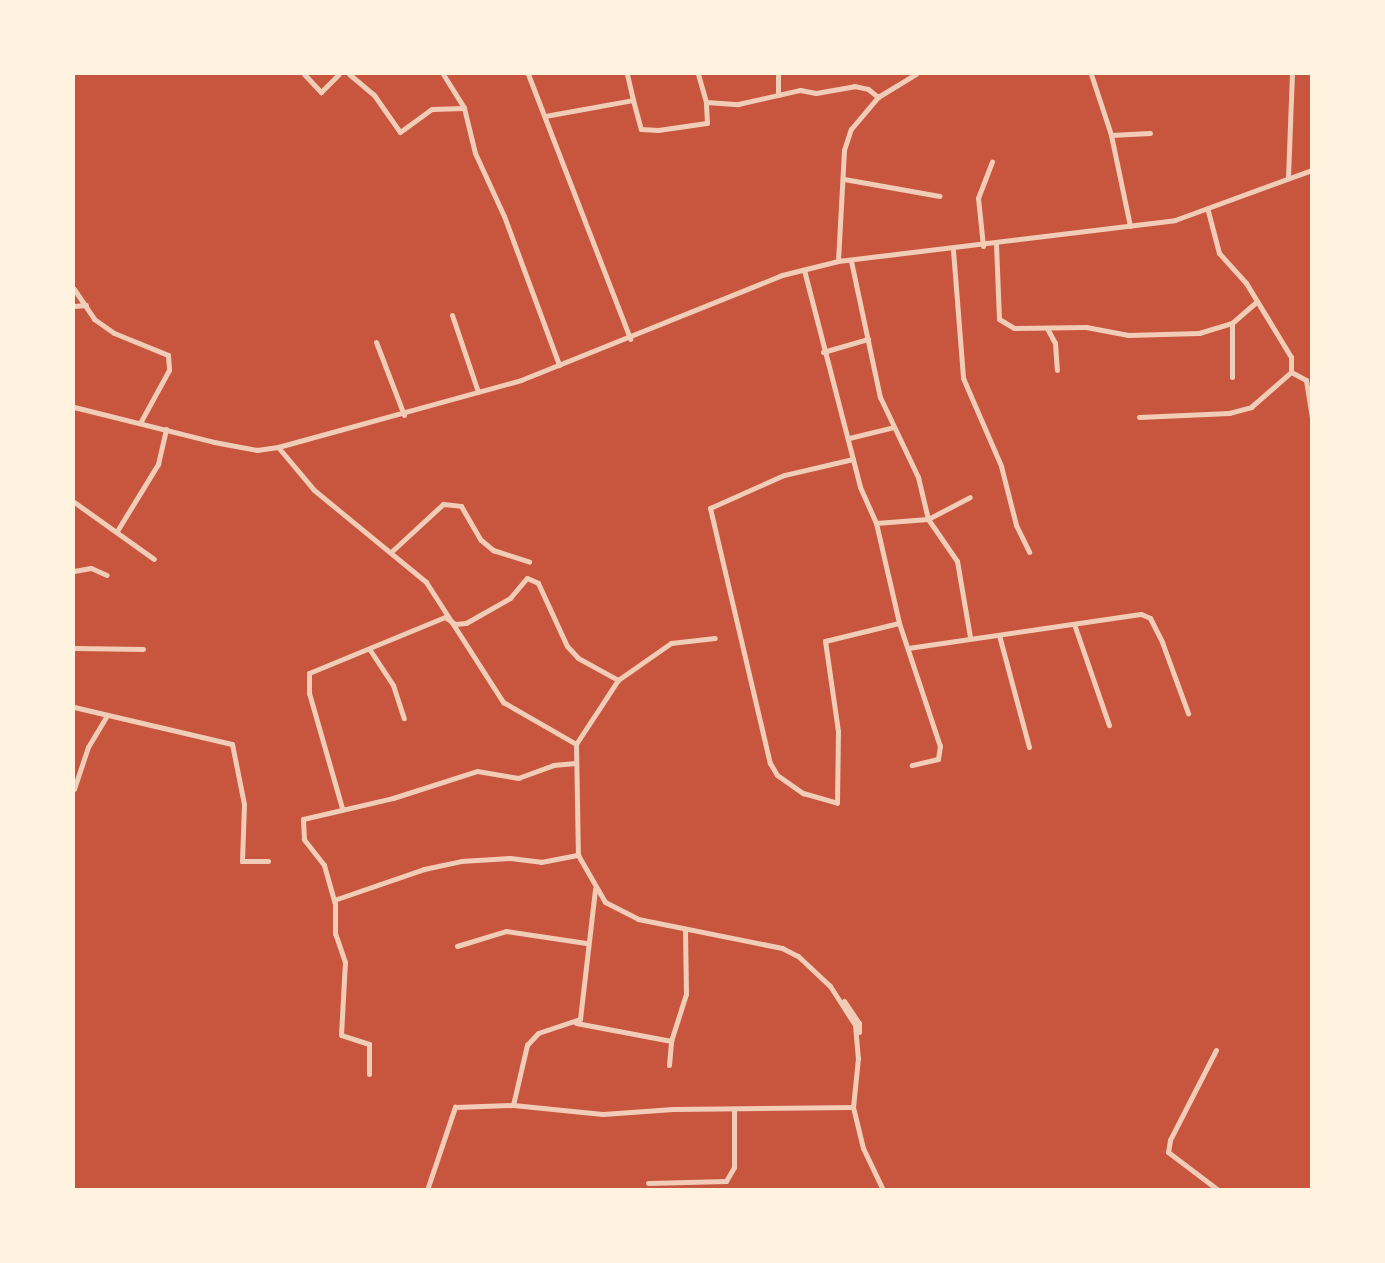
<!DOCTYPE html>
<style>
body{margin:0}
#map{position:relative;width:1385px;height:1263px;overflow:hidden;background:#c8553d;font-family:Inter,sans-serif}
div>[style]{position:absolute}
[style*='--x']{left:calc(var(--x)*1px);top:calc(var(--y)*1px);width:calc(var(--w)*1px);rotate:calc(var(--a)*1deg)}
.minor>*{height:5px;margin:-2.5px;padding:0 2.5px;transform-origin:2.5px;border-radius:2.5px;background:#f1ccb7}
span{translate:-50% -50%;white-space:nowrap;text-align:center;line-height:1.15;-webkit-text-stroke:5px #fff3e0;paint-order:stroke}
.frame{position:absolute;inset:0;border:75px solid #fff3e0;pointer-events:none}
</style>
<div id="map">
<div class="minor">
<div style="--x:304;--y:74;--w:25;--a:47"></div>
<div style="--x:321;--y:92;--w:25;--a:-45"></div>
<div style="--x:349;--y:74;--w:33;--a:40"></div>
<div style="--x:374;--y:95;--w:45;--a:54.9"></div>
<div style="--x:400;--y:132;--w:39;--a:-36"></div>
<div style="--x:432;--y:109;--w:32;--a:-2"></div>
<div style="--x:443;--y:74;--w:40;--a:58"></div>
<div style="--x:464;--y:108;--w:46;--a:76.3"></div>
<div style="--x:475;--y:153;--w:69;--a:65.3"></div>
<div style="--x:504;--y:216;--w:159;--a:69.7"></div>
<div style="--x:528;--y:74;--w:284;--a:68.9"></div>
<div style="--x:627;--y:74;--w:27;--a:77"></div>
<div style="--x:698;--y:74;--w:29;--a:74"></div>
<div style="--x:1091;--y:74;--w:64;--a:71.8"></div>
<div style="--x:1111;--y:135;--w:93;--a:78.2"></div>
<div style="--x:778;--y:95;--w:21;--a:-90"></div>
<div style="--x:545;--y:116;--w:89;--a:-10.3"></div>
<div style="--x:633;--y:100;--w:30;--a:75"></div>
<div style="--x:641;--y:129;--w:17;--a:3"></div>
<div style="--x:658;--y:130;--w:49;--a:-8.1"></div>
<div style="--x:707;--y:123;--w:21;--a:-93"></div>
<div style="--x:706;--y:102;--w:32;--a:4"></div>
<div style="--x:738;--y:104;--w:64;--a:-12.7"></div>
<div style="--x:800;--y:90;--w:16;--a:11"></div>
<div style="--x:816;--y:93;--w:39;--a:-10"></div>
<div style="--x:854;--y:86;--w:14;--a:12"></div>
<div style="--x:868;--y:89;--w:13;--a:39"></div>
<div style="--x:1111;--y:135;--w:39;--a:-3"></div>
<div style="--x:1288;--y:177;--w:103;--a:-87.8"></div>
<div style="--x:844;--y:179;--w:97;--a:10.1"></div>
<div style="--x:996;--y:244;--w:75;--a:87.7"></div>
<div style="--x:999;--y:319;--w:17;--a:31"></div>
<div style="--x:1014;--y:328;--w:72;--a:-0.8"></div>
<div style="--x:1086;--y:327;--w:43;--a:10.8"></div>
<div style="--x:1128;--y:335;--w:71;--a:-1.6"></div>
<div style="--x:1199;--y:333;--w:34;--a:-17"></div>
<div style="--x:1232;--y:323;--w:32;--a:-41"></div>
<div style="--x:983;--y:246;--w:48;--a:-95.9"></div>
<div style="--x:978;--y:198;--w:39;--a:-69"></div>
<div style="--x:953;--y:250;--w:128;--a:85.5"></div>
<div style="--x:963;--y:378;--w:96;--a:66.6"></div>
<div style="--x:1001;--y:466;--w:61;--a:75.7"></div>
<div style="--x:1016;--y:525;--w:30;--a:64"></div>
<div style="--x:838;--y:261;--w:111;--a:-86.9"></div>
<div style="--x:844;--y:150;--w:22;--a:-72"></div>
<div style="--x:851;--y:129;--w:42;--a:-49.8"></div>
<div style="--x:878;--y:97;--w:44;--a:-31.2"></div>
<div style="--x:851;--y:261;--w:139;--a:78"></div>
<div style="--x:880;--y:397;--w:89;--a:64.6"></div>
<div style="--x:918;--y:477;--w:43;--a:76.6"></div>
<div style="--x:928;--y:519;--w:51;--a:55.4"></div>
<div style="--x:957;--y:561;--w:77;--a:80.3"></div>
<div style="--x:804;--y:270;--w:224;--a:75.5"></div>
<div style="--x:860;--y:487;--w:39;--a:66"></div>
<div style="--x:876;--y:523;--w:103;--a:77"></div>
<div style="--x:899;--y:623;--w:130;--a:71.6"></div>
<div style="--x:940;--y:746;--w:13;--a:99"></div>
<div style="--x:938;--y:759;--w:27;--a:167"></div>
<div style="--x:74;--y:289;--w:36;--a:56"></div>
<div style="--x:94;--y:319;--w:24;--a:35"></div>
<div style="--x:114;--y:333;--w:58;--a:22.2"></div>
<div style="--x:168;--y:355;--w:15;--a:86"></div>
<div style="--x:169;--y:370;--w:60;--a:118.7"></div>
<div style="--x:74;--y:306;--w:12;--a:-5"></div>
<div style="--x:452;--y:315;--w:81;--a:71.3"></div>
<div style="--x:1232;--y:323;--w:54;--a:90"></div>
<div style="--x:1048;--y:330;--w:15;--a:62"></div>
<div style="--x:1055;--y:343;--w:27;--a:86"></div>
<div style="--x:376;--y:342;--w:78;--a:69"></div>
<div style="--x:823;--y:352;--w:47;--a:-16.1"></div>
<div style="--x:1291;--y:372;--w:17;--a:28"></div>
<div style="--x:1306;--y:380;--w:38;--a:81"></div>
<div style="--x:74;--y:407;--w:144;--a:14"></div>
<div style="--x:214;--y:442;--w:44;--a:10.5"></div>
<div style="--x:257;--y:450;--w:21;--a:-8"></div>
<div style="--x:278;--y:447;--w:252;--a:-15.4"></div>
<div style="--x:521;--y:380;--w:281;--a:-21.9"></div>
<div style="--x:782;--y:275;--w:58;--a:-14"></div>
<div style="--x:838;--y:261;--w:339;--a:-6.9"></div>
<div style="--x:1175;--y:220;--w:146;--a:-20.1"></div>
<div style="--x:1139;--y:417;--w:90;--a:-2.5"></div>
<div style="--x:1229;--y:413;--w:23;--a:-15"></div>
<div style="--x:1251;--y:407;--w:53;--a:-41.2"></div>
<div style="--x:1291;--y:372;--w:15;--a:-90"></div>
<div style="--x:1291;--y:357;--w:87;--a:-121.3"></div>
<div style="--x:1246;--y:283;--w:40;--a:-132"></div>
<div style="--x:1219;--y:253;--w:43;--a:-104.7"></div>
<div style="--x:1312;--y:427;--w:34;--a:90"></div>
<div style="--x:849;--y:438;--w:46;--a:-13.7"></div>
<div style="--x:278;--y:447;--w:56;--a:50.1"></div>
<div style="--x:314;--y:490;--w:145;--a:39.4"></div>
<div style="--x:426;--y:582;--w:143;--a:57.3"></div>
<div style="--x:503;--y:702;--w:84;--a:29.9"></div>
<div style="--x:576;--y:744;--w:111;--a:89"></div>
<div style="--x:578;--y:855;--w:54;--a:60.1"></div>
<div style="--x:605;--y:902;--w:37;--a:27"></div>
<div style="--x:638;--y:919;--w:147;--a:11.4"></div>
<div style="--x:782;--y:948;--w:18;--a:27"></div>
<div style="--x:798;--y:956;--w:44;--a:43.2"></div>
<div style="--x:830;--y:986;--w:46;--a:57.3"></div>
<div style="--x:855;--y:1025;--w:33;--a:85"></div>
<div style="--x:858;--y:1058;--w:49;--a:95.8"></div>
<div style="--x:853;--y:1107;--w:42;--a:76.3"></div>
<div style="--x:863;--y:1148;--w:47;--a:64.5"></div>
<div style="--x:853;--y:459;--w:71;--a:166.9"></div>
<div style="--x:784;--y:475;--w:81;--a:156"></div>
<div style="--x:710;--y:508;--w:262;--a:76.8"></div>
<div style="--x:770;--y:763;--w:14;--a:60"></div>
<div style="--x:777;--y:775;--w:32;--a:35"></div>
<div style="--x:803;--y:793;--w:35;--a:16"></div>
<div style="--x:837;--y:803;--w:72;--a:-89.2"></div>
<div style="--x:838;--y:731;--w:91;--a:-98.2"></div>
<div style="--x:825;--y:641;--w:76;--a:-13.7"></div>
<div style="--x:74;--y:502;--w:98;--a:35.5"></div>
<div style="--x:876;--y:523;--w:52;--a:-4.4"></div>
<div style="--x:928;--y:519;--w:47;--a:-27.6"></div>
<div style="--x:117;--y:531;--w:79;--a:-58.5"></div>
<div style="--x:158;--y:464;--w:36;--a:-77"></div>
<div style="--x:391;--y:552;--w:71;--a:-42.7"></div>
<div style="--x:443;--y:504;--w:18;--a:6"></div>
<div style="--x:461;--y:506;--w:39;--a:60"></div>
<div style="--x:481;--y:540;--w:16;--a:40"></div>
<div style="--x:493;--y:550;--w:38;--a:18"></div>
<div style="--x:74;--y:571;--w:17;--a:-10"></div>
<div style="--x:91;--y:568;--w:17;--a:24"></div>
<div style="--x:1074;--y:624;--w:107;--a:70.9"></div>
<div style="--x:999;--y:635;--w:116;--a:75"></div>
<div style="--x:74;--y:648;--w:69;--a:0.8"></div>
<div style="--x:908;--y:648;--w:235;--a:-8.3"></div>
<div style="--x:1141;--y:614;--w:10;--a:24"></div>
<div style="--x:1150;--y:618;--w:27;--a:63"></div>
<div style="--x:1162;--y:642;--w:76;--a:69.9"></div>
<div style="--x:370;--y:650;--w:42;--a:56.7"></div>
<div style="--x:393;--y:685;--w:35;--a:72"></div>
<div style="--x:74;--y:707;--w:162;--a:13.2"></div>
<div style="--x:232;--y:744;--w:61;--a:78.7"></div>
<div style="--x:244;--y:804;--w:57;--a:92"></div>
<div style="--x:242;--y:861;--w:26;--a:0"></div>
<div style="--x:576;--y:744;--w:77;--a:-56.7"></div>
<div style="--x:618;--y:680;--w:65;--a:-34.9"></div>
<div style="--x:671;--y:643;--w:44;--a:-6.5"></div>
<div style="--x:74;--y:789;--w:44;--a:-71.6"></div>
<div style="--x:88;--y:747;--w:35;--a:-59"></div>
<div style="--x:342;--y:808;--w:120;--a:-106"></div>
<div style="--x:309;--y:693;--w:20;--a:-90"></div>
<div style="--x:309;--y:673;--w:147;--a:-22.4"></div>
<div style="--x:445;--y:617;--w:12;--a:35"></div>
<div style="--x:455;--y:624;--w:11;--a:-5"></div>
<div style="--x:466;--y:623;--w:51;--a:-29.6"></div>
<div style="--x:510;--y:598;--w:26;--a:-50"></div>
<div style="--x:527;--y:578;--w:12;--a:24"></div>
<div style="--x:538;--y:583;--w:69;--a:65.3"></div>
<div style="--x:567;--y:646;--w:16;--a:47"></div>
<div style="--x:578;--y:658;--w:46;--a:28.8"></div>
<div style="--x:334;--y:900;--w:95;--a:-19"></div>
<div style="--x:424;--y:869;--w:38;--a:-12"></div>
<div style="--x:461;--y:861;--w:49;--a:-3.5"></div>
<div style="--x:510;--y:858;--w:31;--a:7"></div>
<div style="--x:541;--y:862;--w:38;--a:-11"></div>
<div style="--x:457;--y:946;--w:51;--a:-17"></div>
<div style="--x:506;--y:931;--w:81;--a:8.5"></div>
<div style="--x:844;--y:1001;--w:27;--a:56"></div>
<div style="--x:859;--y:1023;--w:9;--a:90"></div>
<div style="--x:576;--y:1023;--w:97;--a:10.7"></div>
<div style="--x:1216;--y:1050;--w:101;--a:117.1"></div>
<div style="--x:1170;--y:1140;--w:12;--a:99"></div>
<div style="--x:1168;--y:1152;--w:63;--a:37.2"></div>
<div style="--x:669;--y:1065;--w:24;--a:-85"></div>
<div style="--x:671;--y:1041;--w:49;--a:-72.3"></div>
<div style="--x:686;--y:994;--w:65;--a:-90.9"></div>
<div style="--x:369;--y:1074;--w:30;--a:-90"></div>
<div style="--x:369;--y:1044;--w:29;--a:-162"></div>
<div style="--x:341;--y:1035;--w:73;--a:-86.9"></div>
<div style="--x:345;--y:962;--w:31;--a:-109"></div>
<div style="--x:335;--y:933;--w:29;--a:-90"></div>
<div style="--x:335;--y:904;--w:41;--a:-105.8"></div>
<div style="--x:324;--y:865;--w:33;--a:-128"></div>
<div style="--x:304;--y:839;--w:20;--a:-93"></div>
<div style="--x:303;--y:819;--w:92;--a:-13.1"></div>
<div style="--x:393;--y:798;--w:88;--a:-17.8"></div>
<div style="--x:477;--y:771;--w:42;--a:9.7"></div>
<div style="--x:518;--y:778;--w:37;--a:-20"></div>
<div style="--x:553;--y:765;--w:23;--a:-5"></div>
<div style="--x:513;--y:1105;--w:62;--a:-76.9"></div>
<div style="--x:527;--y:1045;--w:16;--a:-47"></div>
<div style="--x:538;--y:1033;--w:44;--a:-18.4"></div>
<div style="--x:580;--y:1019;--w:131;--a:-83.4"></div>
<div style="--x:648;--y:1183;--w:78;--a:-1.5"></div>
<div style="--x:726;--y:1181;--w:16;--a:-60"></div>
<div style="--x:734;--y:1167;--w:57;--a:-90"></div>
<div style="--x:427;--y:1190;--w:88;--a:-71.4"></div>
<div style="--x:455;--y:1107;--w:58;--a:-2"></div>
<div style="--x:513;--y:1105;--w:90;--a:5.7"></div>
<div style="--x:603;--y:1114;--w:70;--a:-4.1"></div>
<div style="--x:673;--y:1109;--w:180;--a:-0.6"></div>
</div>
<div class="frame"></div>
</div>
